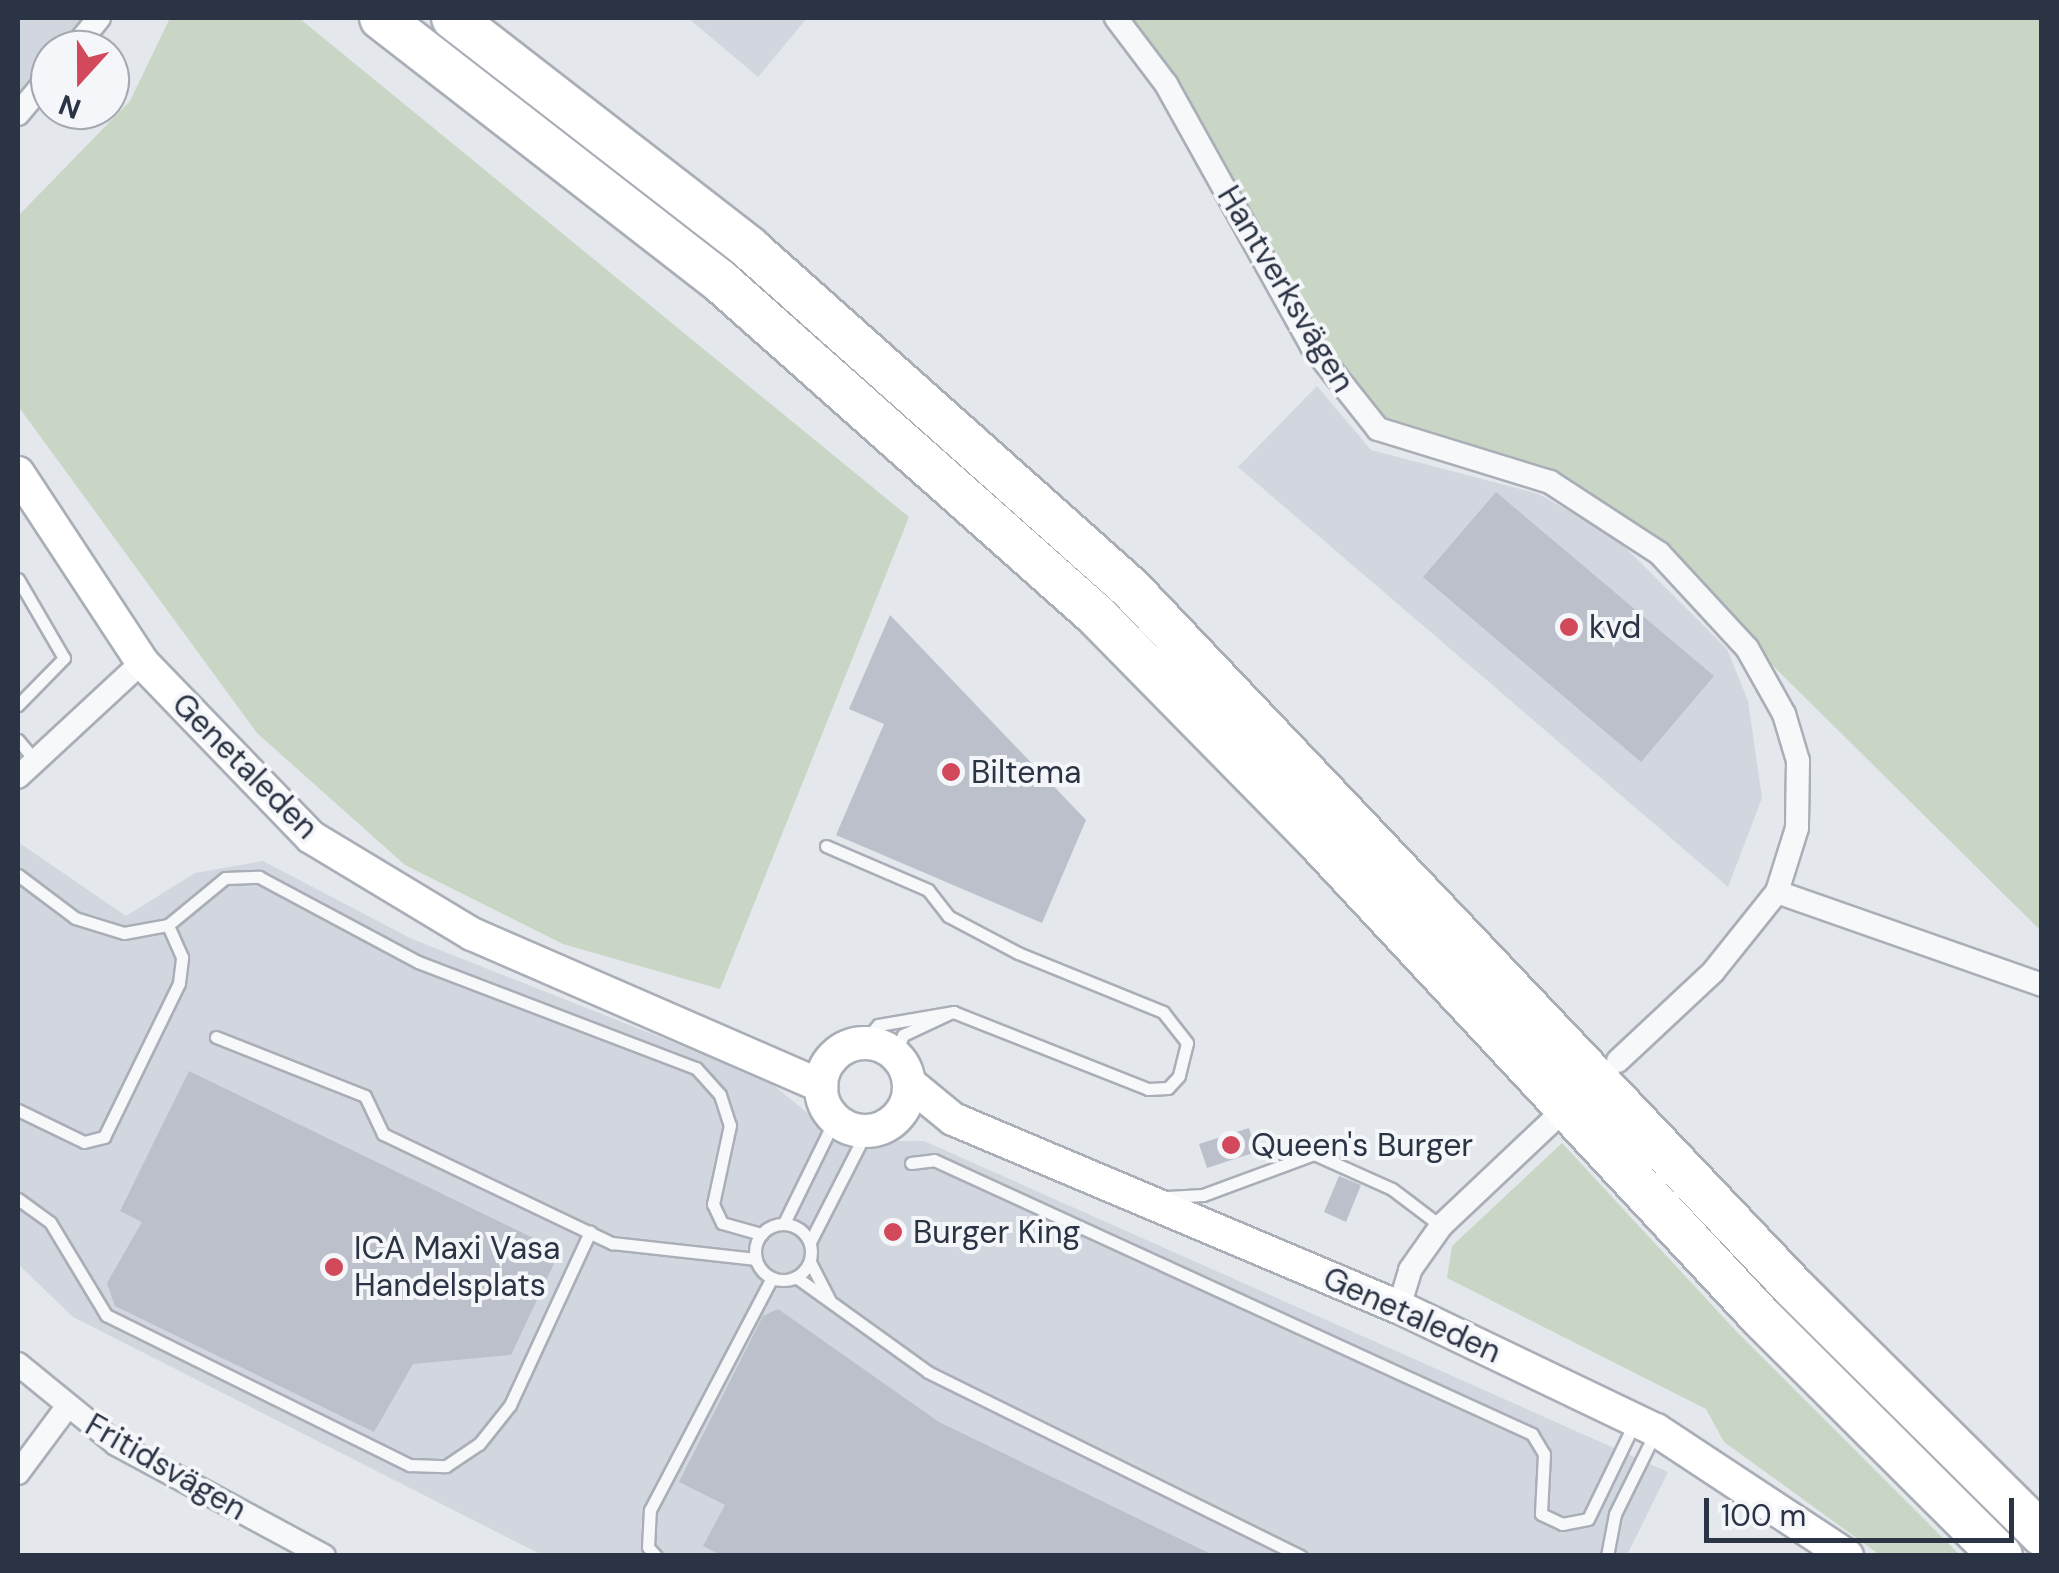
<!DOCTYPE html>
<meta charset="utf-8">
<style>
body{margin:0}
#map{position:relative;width:2059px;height:1573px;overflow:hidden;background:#e4e7ec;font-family:"DM Sans",sans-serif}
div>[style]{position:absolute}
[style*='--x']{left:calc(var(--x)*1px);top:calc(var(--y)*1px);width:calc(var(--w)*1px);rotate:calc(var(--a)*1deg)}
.built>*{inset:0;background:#d2d6de}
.green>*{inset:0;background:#c9d6c5}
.building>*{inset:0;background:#bbc0ca}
.roads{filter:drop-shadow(2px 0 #a9aeb7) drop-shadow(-2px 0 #a9aeb7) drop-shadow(0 2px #a9aeb7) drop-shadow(0 -2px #a9aeb7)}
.service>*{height:11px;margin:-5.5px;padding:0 5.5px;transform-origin:5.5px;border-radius:5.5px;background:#f7f8fa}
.service>.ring{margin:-5.5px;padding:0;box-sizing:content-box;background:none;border:11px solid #f7f8fa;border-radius:50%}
.minor>*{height:22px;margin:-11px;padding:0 11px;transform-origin:11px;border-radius:11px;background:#f7f8fa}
.secondary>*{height:32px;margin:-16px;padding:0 16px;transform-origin:16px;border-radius:16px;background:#fff}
.secondary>.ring{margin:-16px;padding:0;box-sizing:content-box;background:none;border:32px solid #fff;border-radius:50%}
.motorway>*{height:42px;margin:-21px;padding:0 21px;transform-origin:21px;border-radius:21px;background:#fff}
.dots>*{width:28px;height:28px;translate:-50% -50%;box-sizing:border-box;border:5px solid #f4f6f9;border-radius:50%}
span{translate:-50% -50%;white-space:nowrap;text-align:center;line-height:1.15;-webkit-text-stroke:8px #f4f6f9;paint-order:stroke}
.street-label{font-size:32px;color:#2b3445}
.poi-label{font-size:32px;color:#2b3445}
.left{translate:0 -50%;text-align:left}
.frame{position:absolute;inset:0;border:20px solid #2b3445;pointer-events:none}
.north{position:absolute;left:30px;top:30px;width:100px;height:100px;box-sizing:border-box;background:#f4f6f9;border:2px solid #a4a8b1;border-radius:50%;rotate:201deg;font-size:28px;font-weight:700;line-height:40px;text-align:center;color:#2b3445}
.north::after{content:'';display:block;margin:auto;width:35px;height:45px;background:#d1495b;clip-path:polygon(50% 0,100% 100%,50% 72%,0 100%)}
.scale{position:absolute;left:1704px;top:1498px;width:310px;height:45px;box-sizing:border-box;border:5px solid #2b3445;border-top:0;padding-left:12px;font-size:30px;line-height:35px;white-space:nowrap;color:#2b3445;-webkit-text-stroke:8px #f4f6f9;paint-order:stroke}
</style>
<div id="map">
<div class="built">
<div style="clip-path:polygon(18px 18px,102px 18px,67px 50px,50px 50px,50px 66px,18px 96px)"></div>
<div style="clip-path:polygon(688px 18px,807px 18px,758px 77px)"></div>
<div style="clip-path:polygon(1317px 386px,1371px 450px,1539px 494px,1616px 538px,1727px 649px,1748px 701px,1762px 798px,1728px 887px,1238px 467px)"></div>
<div style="clip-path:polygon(18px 842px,126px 916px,195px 873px,263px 861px,412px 939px,766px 1079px,842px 1141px,924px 1141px,1668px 1472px,1627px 1555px,542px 1555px,73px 1317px,18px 1264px)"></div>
</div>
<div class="green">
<div style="clip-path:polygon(170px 18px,299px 18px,909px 517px,720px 989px,563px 944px,405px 865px,257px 733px,18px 406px,18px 216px,130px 101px)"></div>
<div style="clip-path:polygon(1116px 18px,2041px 18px,2041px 931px,1659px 553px,1550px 482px,1409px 445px,1312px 346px)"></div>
<div style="clip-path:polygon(1562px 1143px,1735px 1330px,1960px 1555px,1880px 1555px,1724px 1442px,1706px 1409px,1447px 1278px,1452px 1246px)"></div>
</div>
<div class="building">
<div style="clip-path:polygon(1496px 492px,1714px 676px,1641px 762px,1423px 577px)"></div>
<div style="clip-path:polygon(890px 615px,1086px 820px,1042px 923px,836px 835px,884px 724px,849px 709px)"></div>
<div style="clip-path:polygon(189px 1071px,560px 1251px,511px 1355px,413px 1364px,374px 1432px,115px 1306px,107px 1283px,142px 1222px,120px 1211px)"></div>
<div style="clip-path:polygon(1249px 1128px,1256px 1152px,1207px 1168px,1199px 1144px)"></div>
<div style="clip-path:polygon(1339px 1176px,1361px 1185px,1346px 1222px,1324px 1212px)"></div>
<div style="clip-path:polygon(778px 1309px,939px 1422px,1215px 1556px,722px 1556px,703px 1546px,725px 1505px,679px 1482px,763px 1316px)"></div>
</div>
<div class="roads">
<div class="service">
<div style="--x:18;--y:579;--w:91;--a:59.8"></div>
<div style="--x:64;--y:658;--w:66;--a:134.4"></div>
<div style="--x:18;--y:740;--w:26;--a:50"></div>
<div style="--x:826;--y:846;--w:111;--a:23.3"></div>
<div style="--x:928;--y:890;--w:33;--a:52"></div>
<div style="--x:948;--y:916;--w:79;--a:27.9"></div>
<div style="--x:1018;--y:953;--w:157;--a:22.1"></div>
<div style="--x:1163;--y:1012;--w:39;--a:52"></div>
<div style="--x:1187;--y:1043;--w:34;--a:104"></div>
<div style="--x:1179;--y:1076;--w:16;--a:133"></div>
<div style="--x:1168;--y:1088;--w:20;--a:177"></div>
<div style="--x:1148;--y:1089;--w:209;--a:-158.4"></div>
<div style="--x:954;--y:1012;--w:77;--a:170.3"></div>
<div style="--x:878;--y:1025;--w:23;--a:130"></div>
<div style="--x:18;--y:875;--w:71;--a:37"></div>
<div style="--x:75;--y:918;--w:51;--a:17"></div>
<div style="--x:124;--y:933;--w:45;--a:-10.3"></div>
<div style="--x:168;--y:925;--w:74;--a:-39.5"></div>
<div style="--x:225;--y:878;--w:34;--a:-2"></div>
<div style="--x:259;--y:877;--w:180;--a:28.1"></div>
<div style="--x:418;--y:962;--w:298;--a:20.9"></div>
<div style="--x:696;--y:1068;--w:36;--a:48"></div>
<div style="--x:720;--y:1095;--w:32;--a:72"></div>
<div style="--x:730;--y:1125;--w:81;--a:102.1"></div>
<div style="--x:713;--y:1204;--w:21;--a:65"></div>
<div style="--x:722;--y:1223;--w:41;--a:15.8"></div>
<div style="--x:216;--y:1037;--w:160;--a:21.6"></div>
<div style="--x:365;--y:1096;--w:42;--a:64.7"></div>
<div style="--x:383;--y:1134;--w:254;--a:25.5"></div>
<div style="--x:612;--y:1243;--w:145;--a:6.3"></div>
<div style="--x:895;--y:1054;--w:21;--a:-67"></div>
<div style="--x:903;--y:1035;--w:50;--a:-25"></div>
<div style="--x:18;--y:1110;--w:73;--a:25.9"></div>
<div style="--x:84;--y:1142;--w:21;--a:-14"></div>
<div style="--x:104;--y:1137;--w:171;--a:-64"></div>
<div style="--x:179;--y:983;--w:26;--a:-83"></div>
<div style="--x:182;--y:957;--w:35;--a:-114"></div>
<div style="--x:911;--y:1163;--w:23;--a:-7"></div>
<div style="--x:934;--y:1160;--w:658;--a:24.62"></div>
<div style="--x:1532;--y:1434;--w:23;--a:59"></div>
<div style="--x:1544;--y:1454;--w:60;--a:92.9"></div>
<div style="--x:1541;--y:1514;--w:23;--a:25"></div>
<div style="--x:1562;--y:1524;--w:26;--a:-11"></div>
<div style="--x:1588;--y:1519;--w:106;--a:-64.2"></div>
<div style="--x:1167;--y:1197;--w:36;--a:-3"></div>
<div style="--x:1203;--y:1195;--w:118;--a:-20.3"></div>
<div style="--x:1314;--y:1154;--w:85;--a:24.2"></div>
<div style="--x:1392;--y:1189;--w:61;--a:37.1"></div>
<div style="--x:18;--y:1199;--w:39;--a:36"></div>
<div style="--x:50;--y:1222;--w:109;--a:58.9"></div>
<div style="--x:106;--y:1315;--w:339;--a:26.3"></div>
<div style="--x:410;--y:1465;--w:36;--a:2"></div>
<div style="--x:446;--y:1466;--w:40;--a:-34"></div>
<div style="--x:479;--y:1444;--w:50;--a:-51.5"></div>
<div style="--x:510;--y:1405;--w:191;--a:-65.2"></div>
<div style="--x:784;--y:1223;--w:116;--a:-63.9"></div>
<div class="ring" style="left:755px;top:1224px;width:45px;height:45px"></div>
<div style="--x:810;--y:1242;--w:126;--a:-63"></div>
<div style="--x:810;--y:1262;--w:42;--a:62.8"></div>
<div style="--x:796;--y:1277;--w:163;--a:35.7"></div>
<div style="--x:928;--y:1372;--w:416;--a:26.3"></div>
<div style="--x:656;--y:1556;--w:12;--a:-132"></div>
<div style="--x:648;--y:1547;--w:37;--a:-87"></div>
<div style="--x:650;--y:1510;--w:262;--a:-62.3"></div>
<div style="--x:1607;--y:1556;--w:43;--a:-79.2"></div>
<div style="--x:1615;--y:1514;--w:93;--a:-63.7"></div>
</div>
<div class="minor">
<div style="--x:1116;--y:18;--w:83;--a:52.9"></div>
<div style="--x:1166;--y:84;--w:300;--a:60.9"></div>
<div style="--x:1312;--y:346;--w:106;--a:51.5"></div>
<div style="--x:1378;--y:429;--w:180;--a:17.1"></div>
<div style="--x:1550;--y:482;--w:130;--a:33.1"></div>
<div style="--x:1659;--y:553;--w:129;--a:47.2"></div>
<div style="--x:1747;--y:648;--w:76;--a:60.7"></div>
<div style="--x:1784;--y:714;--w:49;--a:73.4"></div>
<div style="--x:1798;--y:761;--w:67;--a:90.9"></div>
<div style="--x:1797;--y:828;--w:67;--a:107.4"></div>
<div style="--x:1777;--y:892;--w:102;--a:128.7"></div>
<div style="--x:1713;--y:972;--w:130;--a:136.9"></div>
<div style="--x:73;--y:50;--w:41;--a:-50.9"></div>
<div style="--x:18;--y:114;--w:50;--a:-49.9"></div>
<div style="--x:18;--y:777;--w:169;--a:-42.8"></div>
<div style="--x:1777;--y:892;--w:281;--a:19.3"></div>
<div style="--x:1399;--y:1307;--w:39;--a:-73"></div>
<div style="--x:1410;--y:1270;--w:54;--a:-54.8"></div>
<div style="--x:1441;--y:1226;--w:151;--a:-43.4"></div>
<div style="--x:18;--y:1364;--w:127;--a:39.2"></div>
<div style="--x:116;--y:1444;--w:236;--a:28.3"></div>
<div style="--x:18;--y:1473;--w:82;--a:-53.4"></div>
</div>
<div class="secondary">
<div style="--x:18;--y:473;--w:226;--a:56.7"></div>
<div style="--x:142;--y:662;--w:243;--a:46"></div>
<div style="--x:311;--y:837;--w:188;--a:31.1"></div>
<div style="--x:472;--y:934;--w:381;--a:23.5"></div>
<div class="ring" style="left:821px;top:1043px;width:56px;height:56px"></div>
<div style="--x:909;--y:1083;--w:57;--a:39.3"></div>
<div style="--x:953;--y:1119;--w:484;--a:22.9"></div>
<div style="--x:1399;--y:1307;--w:285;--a:25.6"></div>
<div style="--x:1656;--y:1430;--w:229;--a:33.4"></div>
</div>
<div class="motorway">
<div style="--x:381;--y:18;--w:429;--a:37.8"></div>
<div style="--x:720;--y:281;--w:503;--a:41.61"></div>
<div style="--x:1096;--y:615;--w:317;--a:45.5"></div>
<div style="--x:1318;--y:841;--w:653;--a:47.05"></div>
<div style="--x:1763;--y:1319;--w:336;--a:44.9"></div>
<div style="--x:453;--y:18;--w:375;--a:37.8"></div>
<div style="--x:749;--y:248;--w:511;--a:41.75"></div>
<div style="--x:1130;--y:588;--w:966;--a:46.51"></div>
<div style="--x:1795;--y:1289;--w:348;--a:44.8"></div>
</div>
</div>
<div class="dots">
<div style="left:1569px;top:627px;background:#d1495b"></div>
<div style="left:951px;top:772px;background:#d1495b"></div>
<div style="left:1231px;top:1145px;background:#d1495b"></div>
<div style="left:893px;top:1232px;background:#d1495b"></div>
<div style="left:334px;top:1267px;background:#d1495b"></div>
</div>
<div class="street-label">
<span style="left:1286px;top:289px;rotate:59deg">Hantverksvägen</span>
<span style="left:245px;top:766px;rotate:45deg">Genetaleden</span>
<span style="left:1412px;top:1315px;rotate:24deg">Genetaleden</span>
<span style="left:166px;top:1467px;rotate:30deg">Fritidsvägen</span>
</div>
<div class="poi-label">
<span class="left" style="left:1589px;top:627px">kvd</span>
<span class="left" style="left:971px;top:772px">Biltema</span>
<span class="left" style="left:1251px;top:1145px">Queen's Burger</span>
<span class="left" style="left:913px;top:1232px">Burger King</span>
<span class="left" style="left:354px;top:1267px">ICA Maxi Vasa<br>Handelsplats</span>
</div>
<div class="frame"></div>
<div class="north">N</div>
<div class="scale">100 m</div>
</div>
